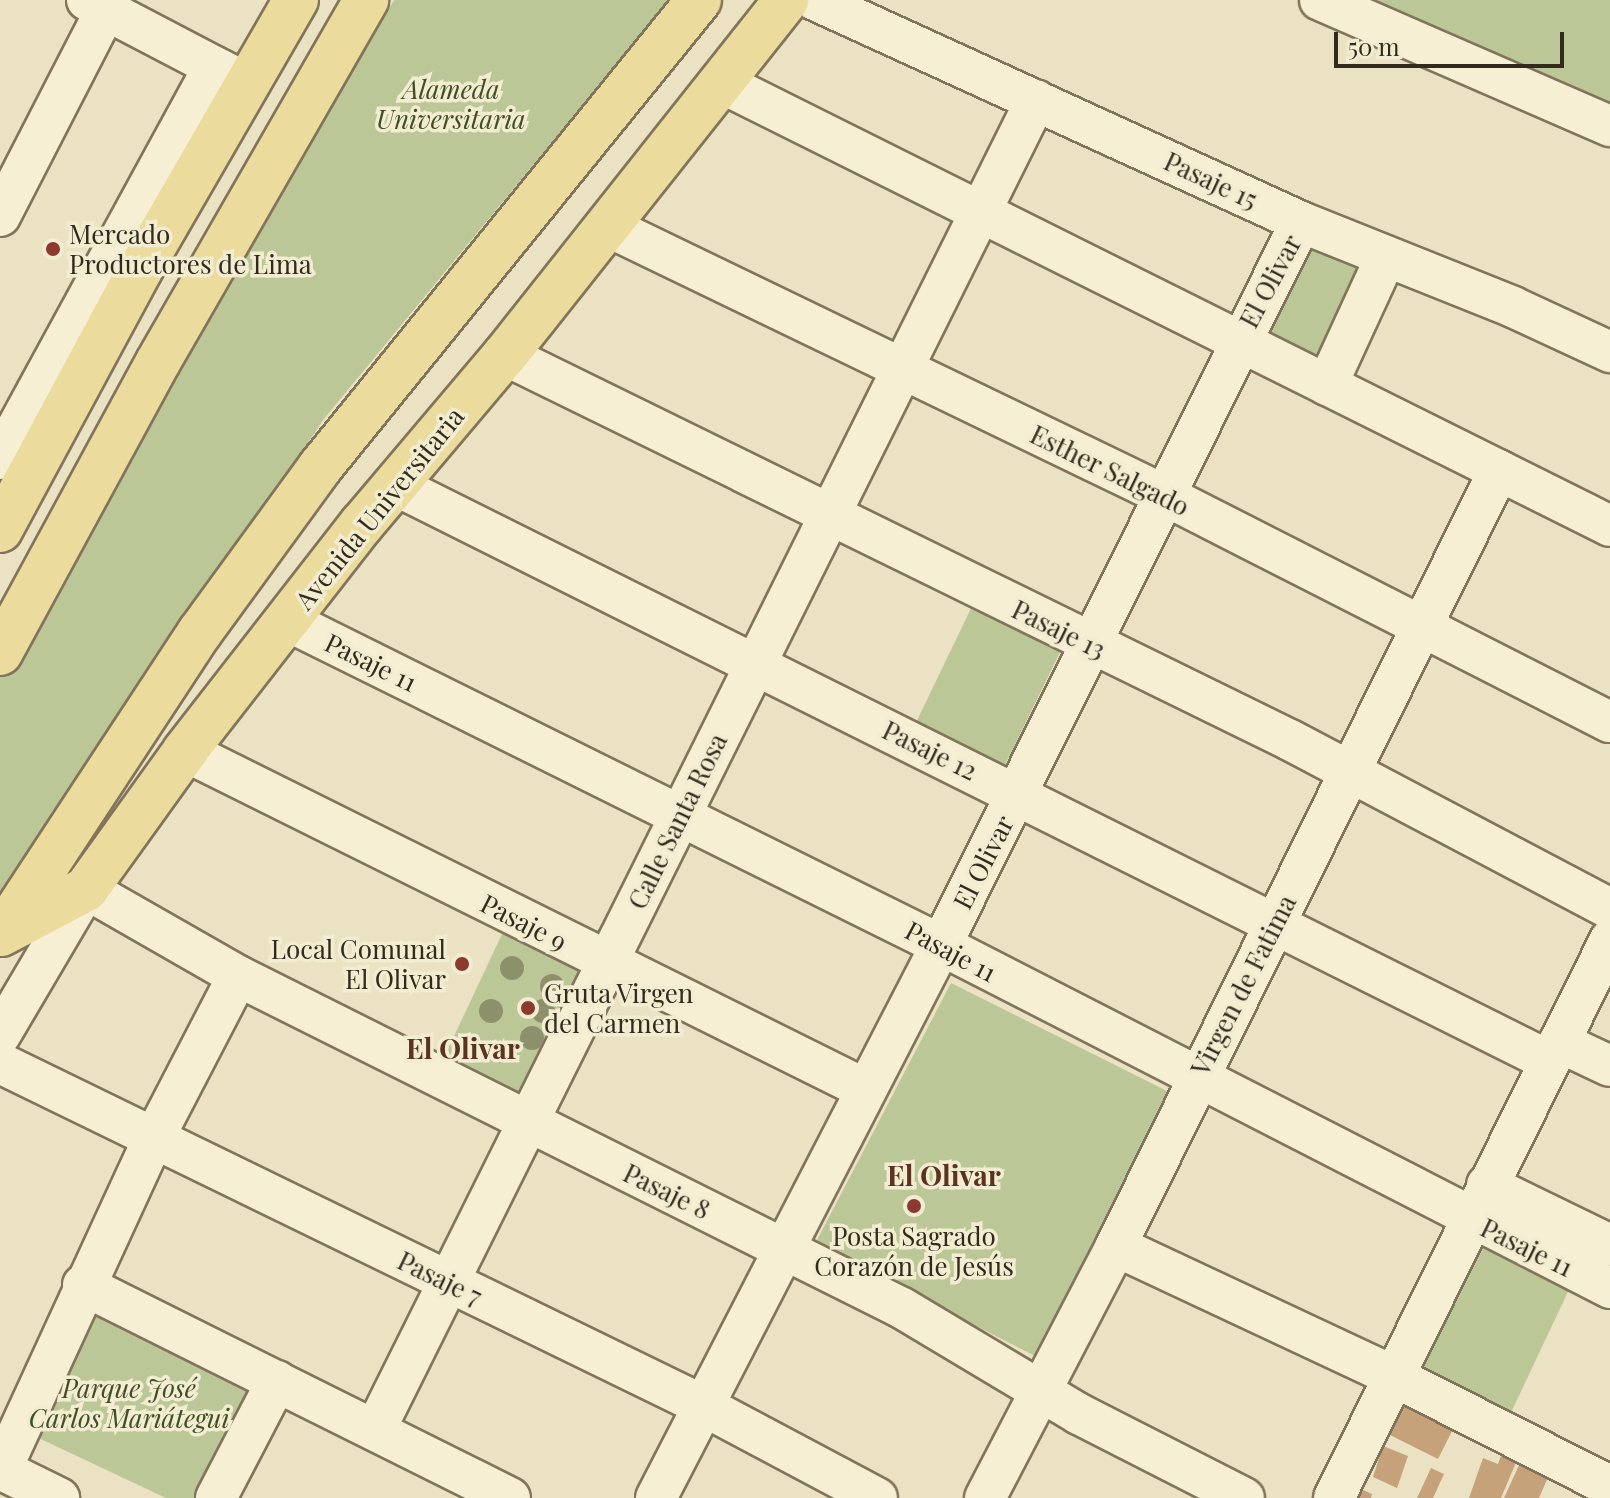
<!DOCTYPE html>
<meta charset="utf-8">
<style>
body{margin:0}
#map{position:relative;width:1610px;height:1498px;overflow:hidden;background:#eae2c2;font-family:"Playfair Display",serif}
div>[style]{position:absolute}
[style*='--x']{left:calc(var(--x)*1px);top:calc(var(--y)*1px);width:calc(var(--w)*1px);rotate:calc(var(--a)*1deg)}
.green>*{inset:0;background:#bcc797}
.building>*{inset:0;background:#c5a27a}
.roads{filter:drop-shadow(2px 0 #82745b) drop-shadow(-2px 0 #82745b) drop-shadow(0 2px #82745b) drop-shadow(0 -2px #82745b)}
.minor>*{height:40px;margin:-20px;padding:0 20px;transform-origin:20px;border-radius:20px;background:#f6efd4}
.major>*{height:44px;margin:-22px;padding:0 22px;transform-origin:22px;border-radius:22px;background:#ebdb9c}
.trees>*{width:24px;height:24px;margin:-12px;border-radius:50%;background:#8c916c}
.dots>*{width:22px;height:22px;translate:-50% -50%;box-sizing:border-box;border:4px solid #f2ecd1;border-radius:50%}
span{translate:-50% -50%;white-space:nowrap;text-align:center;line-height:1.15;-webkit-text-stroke:7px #f2ecd1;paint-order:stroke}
.park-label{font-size:26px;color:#404e26;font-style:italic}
.street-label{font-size:26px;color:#332a1e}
.poi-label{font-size:26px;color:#332a1e}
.left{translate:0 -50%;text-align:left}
.right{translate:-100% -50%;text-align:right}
.neighbourhood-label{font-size:28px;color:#5c3320;font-weight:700}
.scale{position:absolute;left:1334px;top:32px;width:230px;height:36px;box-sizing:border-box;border:4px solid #332a1e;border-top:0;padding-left:10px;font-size:24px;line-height:28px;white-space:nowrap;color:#332a1e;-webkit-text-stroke:6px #f2ecd1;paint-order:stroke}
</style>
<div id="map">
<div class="green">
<div style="clip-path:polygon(394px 0,669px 0,323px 420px,0 911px,0 674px)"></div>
<div style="clip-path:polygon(1372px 0,1610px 0,1610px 108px)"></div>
<div style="clip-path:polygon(1306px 230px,1393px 265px,1342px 381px,1256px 338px)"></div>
<div style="clip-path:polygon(977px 596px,1066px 640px,999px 777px,910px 735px)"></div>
<div style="clip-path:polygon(511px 915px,607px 964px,534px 1109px,440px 1066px)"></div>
<div style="clip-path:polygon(951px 983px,1171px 1093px,1045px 1361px,815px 1244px)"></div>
<div style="clip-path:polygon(1480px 1235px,1574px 1279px,1506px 1423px,1412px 1379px)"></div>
<div style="clip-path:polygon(89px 1306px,258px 1385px,200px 1498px,166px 1498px,28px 1433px)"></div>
</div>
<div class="building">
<div style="clip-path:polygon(1408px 1400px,1456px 1423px,1438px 1459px,1390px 1435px)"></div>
<div style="clip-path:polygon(1383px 1446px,1408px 1456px,1397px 1488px,1373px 1477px)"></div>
<div style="clip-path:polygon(1502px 1453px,1517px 1460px,1501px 1498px,1469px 1498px,1483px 1458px,1498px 1464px)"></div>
<div style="clip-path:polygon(1520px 1463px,1549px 1475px,1539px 1498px,1504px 1498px)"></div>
<div style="clip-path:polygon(1431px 1468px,1444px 1474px,1433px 1498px,1417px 1498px)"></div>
<div style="clip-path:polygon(1361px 1489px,1372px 1494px,1371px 1498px,1356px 1498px)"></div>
</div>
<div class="roads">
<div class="minor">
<div style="--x:87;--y:0;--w:168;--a:27.6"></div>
<div style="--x:815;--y:0;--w:534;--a:24.55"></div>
<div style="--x:1301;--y:222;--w:228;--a:21.8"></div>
<div style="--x:1513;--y:307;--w:107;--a:24.9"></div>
<div style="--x:1320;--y:0;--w:316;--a:23.5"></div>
<div style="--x:722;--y:83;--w:992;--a:26.51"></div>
<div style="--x:0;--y:216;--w:232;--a:-62.8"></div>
<div style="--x:607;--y:226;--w:621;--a:25.78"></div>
<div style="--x:1166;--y:496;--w:498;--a:27"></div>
<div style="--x:505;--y:355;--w:874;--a:26.13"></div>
<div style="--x:1290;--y:740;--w:362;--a:27.8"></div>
<div style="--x:1327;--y:385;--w:141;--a:-65.3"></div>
<div style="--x:0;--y:459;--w:447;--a:-61.4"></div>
<div style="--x:395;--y:485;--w:1290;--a:26.53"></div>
<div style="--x:288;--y:621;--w:729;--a:26.39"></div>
<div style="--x:941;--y:945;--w:752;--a:27.14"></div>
<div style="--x:185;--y:751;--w:759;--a:26.43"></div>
<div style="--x:0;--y:1035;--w:169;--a:-59.5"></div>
<div style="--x:86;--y:889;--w:175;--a:29.8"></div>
<div style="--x:238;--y:976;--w:742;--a:26.57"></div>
<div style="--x:902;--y:1308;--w:206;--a:30.9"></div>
<div style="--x:1079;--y:1414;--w:185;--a:27"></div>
<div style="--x:1559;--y:1042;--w:56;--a:25.2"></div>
<div style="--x:0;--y:1063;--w:781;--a:25.97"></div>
<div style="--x:702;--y:1405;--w:198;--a:28"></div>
<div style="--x:1487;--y:1185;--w:137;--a:26"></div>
<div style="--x:1116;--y:1246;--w:306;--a:25.1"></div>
<div style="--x:1393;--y:1376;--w:243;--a:26.9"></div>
<div style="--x:83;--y:1285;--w:477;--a:26.5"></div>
<div style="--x:375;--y:1430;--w:1485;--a:-63.57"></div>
<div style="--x:0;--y:1469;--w:66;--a:26.2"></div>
<div style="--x:1;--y:1470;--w:366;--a:-65.3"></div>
<div style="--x:154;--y:1138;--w:182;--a:-62.6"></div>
<div style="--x:216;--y:1498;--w:132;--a:-62.5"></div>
<div style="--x:656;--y:1498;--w:622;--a:-62.73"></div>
<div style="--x:941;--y:945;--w:808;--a:-63.53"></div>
<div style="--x:985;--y:1498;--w:284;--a:-62.5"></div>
<div style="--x:1116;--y:1246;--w:865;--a:-63.73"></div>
<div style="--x:1334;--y:1498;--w:623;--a:-63.68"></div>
</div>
<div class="major">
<div style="--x:0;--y:530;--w:295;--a:-61.7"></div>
<div style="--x:140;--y:270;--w:312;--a:-60"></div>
<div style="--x:0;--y:653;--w:331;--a:-61.5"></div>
<div style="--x:158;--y:362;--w:418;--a:-60.1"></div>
<div style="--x:6;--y:927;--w:353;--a:-56.7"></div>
<div style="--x:200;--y:632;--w:205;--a:-53.9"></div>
<div style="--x:321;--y:466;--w:600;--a:-50.95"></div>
<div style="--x:1;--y:934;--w:96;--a:-27.9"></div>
<div style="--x:86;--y:889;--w:170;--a:-54.3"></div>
<div style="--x:185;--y:751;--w:288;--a:-52.1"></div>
<div style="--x:362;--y:524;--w:221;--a:-49.8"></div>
<div style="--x:505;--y:355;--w:453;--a:-51.6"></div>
</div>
</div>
<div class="trees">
<div style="left:512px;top:968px"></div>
<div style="left:552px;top:986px"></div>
<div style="left:491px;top:1011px"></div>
<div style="left:543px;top:1011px"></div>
<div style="left:532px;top:1038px"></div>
</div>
<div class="dots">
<div style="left:53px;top:249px;background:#8c392f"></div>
<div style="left:462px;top:964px;background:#8c392f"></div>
<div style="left:528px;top:1008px;background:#8c392f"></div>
<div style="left:914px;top:1206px;background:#8c392f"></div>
</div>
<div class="park-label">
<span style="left:451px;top:104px">Alameda<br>Universitaria</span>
<span style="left:129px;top:1403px">Parque José<br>Carlos Mariátegui</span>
</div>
<div class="street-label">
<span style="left:1211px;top:180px;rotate:25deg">Pasaje 15</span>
<span style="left:1270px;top:281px;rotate:-62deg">El Olivar</span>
<span style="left:1110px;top:470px;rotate:26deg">Esther Salgado</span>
<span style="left:379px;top:508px;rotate:-51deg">Avenida Universitaria</span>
<span style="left:1059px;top:629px;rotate:26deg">Pasaje 13</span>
<span style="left:371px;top:662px;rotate:26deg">Pasaje 11</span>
<span style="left:930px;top:750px;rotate:26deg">Pasaje 12</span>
<span style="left:677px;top:821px;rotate:-64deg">Calle Santa Rosa</span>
<span style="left:983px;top:862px;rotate:-63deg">El Olivar</span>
<span style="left:524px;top:922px;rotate:27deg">Pasaje 9</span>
<span style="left:951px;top:951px;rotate:28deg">Pasaje 11</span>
<span style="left:1243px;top:985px;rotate:-63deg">Virgen de Fatima</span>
<span style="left:667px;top:1191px;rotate:26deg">Pasaje 8</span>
<span style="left:1527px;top:1247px;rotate:26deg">Pasaje 11</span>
<span style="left:440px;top:1278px;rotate:26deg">Pasaje 7</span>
</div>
<div class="poi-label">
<span class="left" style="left:69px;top:249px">Mercado<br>Productores de Lima</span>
<span class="right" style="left:446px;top:964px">Local Comunal<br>El Olivar</span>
<span class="left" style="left:544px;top:1008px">Gruta Virgen<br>del Carmen</span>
<span style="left:914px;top:1251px">Posta Sagrado<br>Corazón de Jesús</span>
</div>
<div class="neighbourhood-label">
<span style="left:463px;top:1048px">El Olivar</span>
<span style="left:944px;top:1175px">El Olivar</span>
</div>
<div class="scale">50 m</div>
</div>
